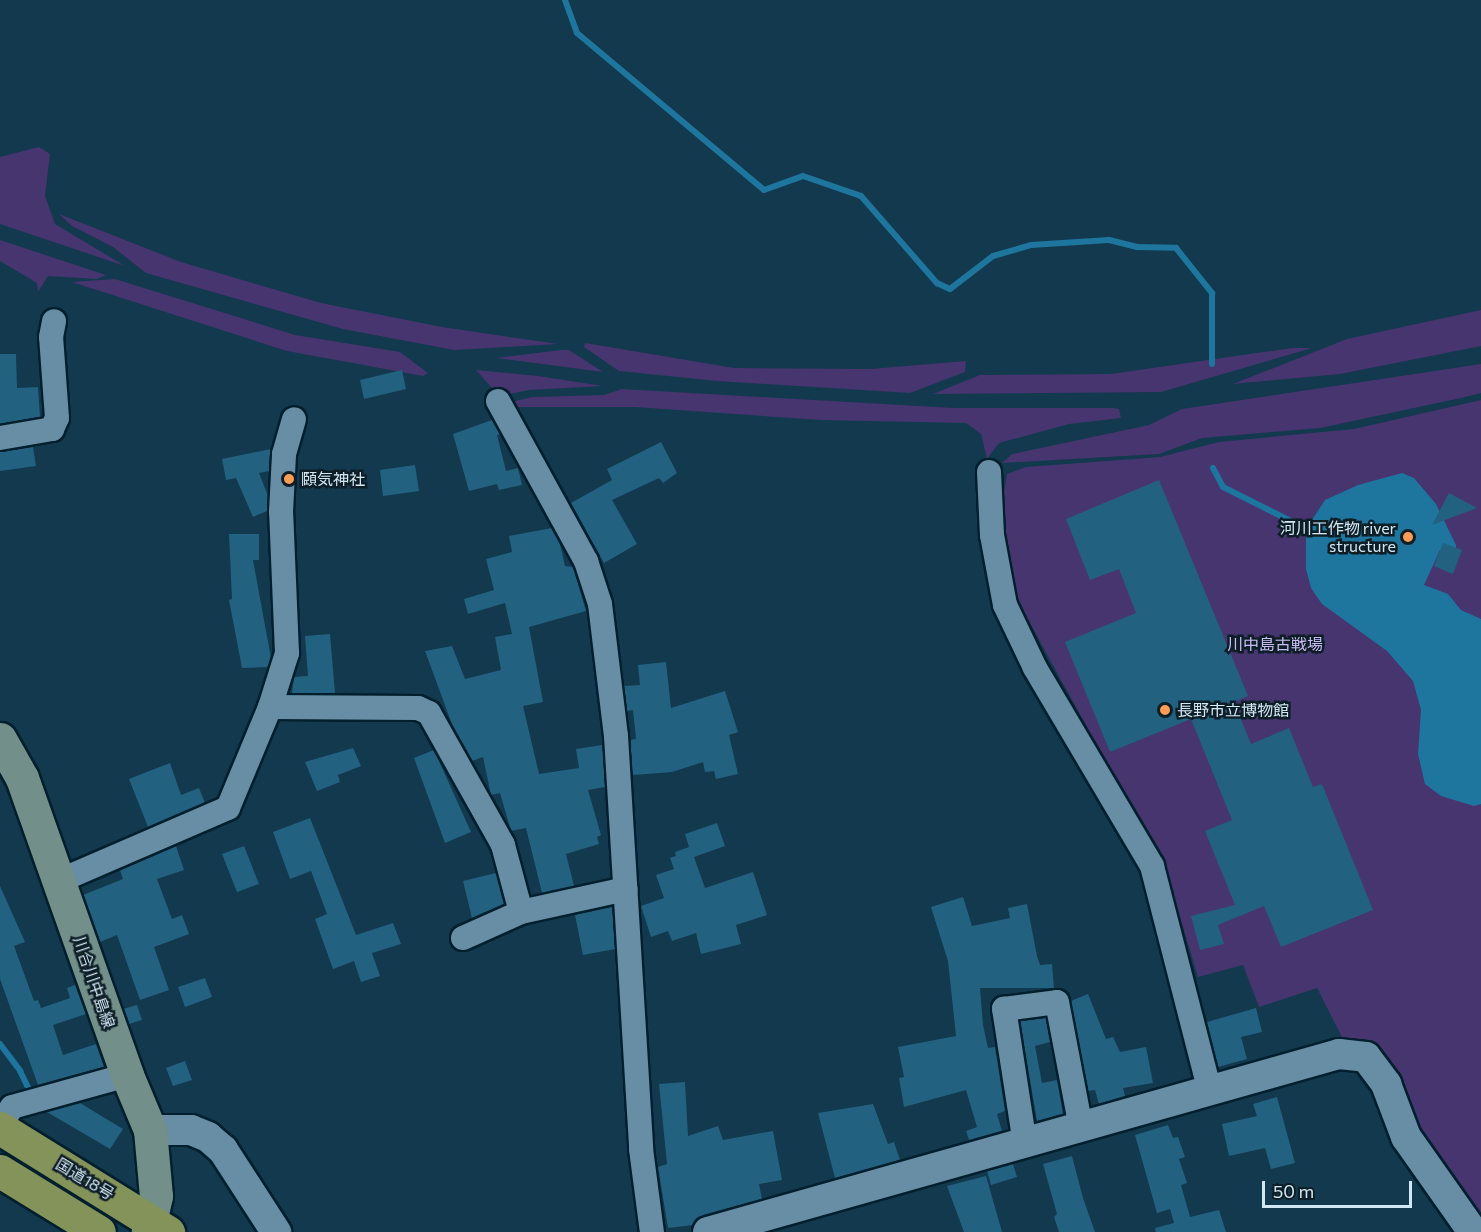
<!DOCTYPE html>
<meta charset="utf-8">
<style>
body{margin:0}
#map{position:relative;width:1481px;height:1232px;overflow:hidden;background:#12394d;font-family:Commissioner,"Noto Sans JP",sans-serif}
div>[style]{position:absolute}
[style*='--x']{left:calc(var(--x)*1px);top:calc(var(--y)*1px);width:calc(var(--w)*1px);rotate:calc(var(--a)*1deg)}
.green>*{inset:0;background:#46356f}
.water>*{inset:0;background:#1e759e}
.stream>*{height:6px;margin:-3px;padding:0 3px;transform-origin:3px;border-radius:3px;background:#1e759e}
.building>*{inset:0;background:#236181}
.roads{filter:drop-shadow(2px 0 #021f2e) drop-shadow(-2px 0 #021f2e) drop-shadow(0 2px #021f2e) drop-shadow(0 -2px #021f2e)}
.minor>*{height:24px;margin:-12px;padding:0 12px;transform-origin:12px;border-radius:12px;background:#678ea5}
.tertiary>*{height:30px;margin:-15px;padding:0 15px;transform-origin:15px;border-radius:15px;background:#678ea5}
.secondary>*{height:33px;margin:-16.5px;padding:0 16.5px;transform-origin:16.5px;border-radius:16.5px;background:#729089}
.trunk>*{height:33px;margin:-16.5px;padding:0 16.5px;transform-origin:16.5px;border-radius:16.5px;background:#84935a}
.dots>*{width:16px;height:16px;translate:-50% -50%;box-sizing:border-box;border:3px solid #0e1e27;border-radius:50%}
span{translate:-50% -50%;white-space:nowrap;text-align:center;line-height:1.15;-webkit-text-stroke:5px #0e1e27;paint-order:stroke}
.poi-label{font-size:16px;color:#d2e7f4}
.left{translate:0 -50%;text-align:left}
.right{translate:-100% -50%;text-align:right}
.park-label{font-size:16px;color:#c8bcf4}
.street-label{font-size:16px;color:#d2e7f4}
.scale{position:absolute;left:1262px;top:1181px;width:150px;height:27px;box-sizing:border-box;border:3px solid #d2e7f4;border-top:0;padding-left:8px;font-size:18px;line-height:21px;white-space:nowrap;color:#d2e7f4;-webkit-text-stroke:4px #0e1e27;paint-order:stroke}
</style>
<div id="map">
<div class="green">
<div style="clip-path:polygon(39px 147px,50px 154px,45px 196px,55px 224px,125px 266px,0 224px,0 157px)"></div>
<div style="clip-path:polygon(59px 214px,181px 262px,321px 303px,442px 327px,558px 344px,454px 350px,343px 329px,146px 273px,113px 247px,72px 226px)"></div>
<div style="clip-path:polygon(0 240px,106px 275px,97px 279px,48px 276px,38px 292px,37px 283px,0 261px)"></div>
<div style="clip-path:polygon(115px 279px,295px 335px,400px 352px,428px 373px,423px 376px,287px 351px,72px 282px)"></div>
<div style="clip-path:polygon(1481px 310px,1481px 346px,1340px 374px,1233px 384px,1347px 339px)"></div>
<div style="clip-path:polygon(585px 343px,734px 368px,870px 369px,966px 361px,965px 372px,910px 393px,717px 381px,619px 371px,584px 347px)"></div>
<div style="clip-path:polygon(1292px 348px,1312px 348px,1161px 392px,933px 394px,980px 375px,1111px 374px)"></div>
<div style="clip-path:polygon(569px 350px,603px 372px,496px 358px,561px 350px)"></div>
<div style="clip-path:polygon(1481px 364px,1481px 393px,1461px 398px,1320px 428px,1202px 438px,1159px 454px,1002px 463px,1012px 454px,1149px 425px,1182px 409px)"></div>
<div style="clip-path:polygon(476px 370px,538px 376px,603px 386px,529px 390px,499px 396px)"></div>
<div style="clip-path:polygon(622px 389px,953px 408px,1114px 408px,1119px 409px,1121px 418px,1069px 424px,999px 443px,987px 459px,981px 434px,966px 423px,821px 420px,635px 407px,514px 407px,511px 402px,532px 397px,604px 395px)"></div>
<div style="clip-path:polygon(1481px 400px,1481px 1225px,1425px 1151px,1409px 1103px,1382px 1054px,1345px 1043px,1317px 988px,1259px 1007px,1243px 965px,1198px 977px,1167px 874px,1018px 601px,1000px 518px,1007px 474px,1026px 467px,1160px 457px,1219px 442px,1354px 429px)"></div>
</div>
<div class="water">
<div style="clip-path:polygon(1402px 473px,1414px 478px,1436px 504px,1456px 545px,1456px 555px,1440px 550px,1424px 585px,1448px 594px,1461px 610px,1481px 619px,1481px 804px,1474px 806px,1441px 796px,1425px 784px,1418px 754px,1421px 710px,1413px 681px,1387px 651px,1322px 604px,1311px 588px,1306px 569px,1306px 529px,1325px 500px,1358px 485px)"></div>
</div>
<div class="stream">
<div style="--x:565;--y:0;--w:35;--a:70"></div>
<div style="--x:577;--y:33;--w:244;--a:40"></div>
<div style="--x:764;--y:190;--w:41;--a:-19.7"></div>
<div style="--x:803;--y:176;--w:61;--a:19"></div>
<div style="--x:861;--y:196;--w:116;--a:48.9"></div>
<div style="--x:937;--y:283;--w:14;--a:25"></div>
<div style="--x:950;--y:289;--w:54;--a:-37.5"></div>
<div style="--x:993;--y:256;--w:40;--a:-16"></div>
<div style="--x:1031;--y:245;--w:78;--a:-3.7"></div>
<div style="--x:1109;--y:240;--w:29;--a:14"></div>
<div style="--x:1137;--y:247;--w:39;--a:1"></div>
<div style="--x:1176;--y:248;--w:58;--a:51.3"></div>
<div style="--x:1212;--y:293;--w:71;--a:90"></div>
<div style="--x:1213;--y:468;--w:21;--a:62"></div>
<div style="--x:1223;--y:487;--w:98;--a:26.6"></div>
<div style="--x:0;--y:1044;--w:34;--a:53"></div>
<div style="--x:20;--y:1071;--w:28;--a:64"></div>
</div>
<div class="building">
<div style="clip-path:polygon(0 354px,16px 354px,17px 388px,38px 387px,40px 417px,0 424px)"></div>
<div style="clip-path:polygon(402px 370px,406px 389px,364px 399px,360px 380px)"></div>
<div style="clip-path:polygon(492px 420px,500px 434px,497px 435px,506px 471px,518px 468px,522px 485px,499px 490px,497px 484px,469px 491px,453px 434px)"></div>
<div style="clip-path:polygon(661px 442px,677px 473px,663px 483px,659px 478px,612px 500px,637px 544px,604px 563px,571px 503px,612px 480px,607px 469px)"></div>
<div style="clip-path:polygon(33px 447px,36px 466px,0 471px,0 452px)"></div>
<div style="clip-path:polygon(271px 449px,269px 471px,259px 473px,268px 496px,267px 511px,253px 517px,236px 478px,226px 480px,222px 459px)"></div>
<div style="clip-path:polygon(415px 465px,419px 491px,383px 496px,380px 470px)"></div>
<div style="clip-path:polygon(1159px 480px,1248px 696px,1234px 702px,1251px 744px,1289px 728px,1313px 787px,1322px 784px,1373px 910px,1281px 947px,1264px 906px,1218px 925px,1224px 944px,1200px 950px,1191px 916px,1235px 905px,1205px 831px,1232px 820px,1191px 719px,1110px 752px,1065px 642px,1136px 613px,1119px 569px,1090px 580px,1066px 519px)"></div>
<div style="clip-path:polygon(1449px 493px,1477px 508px,1432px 525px)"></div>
<div style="clip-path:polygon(552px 528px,560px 544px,565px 566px,573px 567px,586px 611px,529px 627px,543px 702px,523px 706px,539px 774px,579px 768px,576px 749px,602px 745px,605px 787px,588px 790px,601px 835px,597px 837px,599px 844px,566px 854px,574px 886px,542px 893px,526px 828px,511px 831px,500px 793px,491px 795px,483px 757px,472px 761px,453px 727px,425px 651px,452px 646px,465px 679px,501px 670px,495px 637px,512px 634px,505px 603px,468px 614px,464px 599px,494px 590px,486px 559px,512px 552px,509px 536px)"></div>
<div style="clip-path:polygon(229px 534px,259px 534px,259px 560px,253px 560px,271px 658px,268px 667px,242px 668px,229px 600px,232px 599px)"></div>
<div style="clip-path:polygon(1443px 543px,1462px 550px,1453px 574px,1434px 566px)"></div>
<div style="clip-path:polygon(330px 634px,335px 693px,292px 693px,294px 677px,308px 676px,305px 636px)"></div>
<div style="clip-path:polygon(666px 662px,671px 708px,725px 691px,738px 732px,729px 735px,738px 774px,716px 779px,714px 771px,705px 772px,703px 762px,672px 772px,633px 775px,630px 740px,636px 739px,633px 710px,627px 711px,624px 686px,640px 685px,638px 665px)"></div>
<div style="clip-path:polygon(353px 748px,361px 766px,338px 775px,340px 782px,317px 791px,305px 762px)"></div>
<div style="clip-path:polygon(434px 750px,471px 832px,445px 843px,414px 758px)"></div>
<div style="clip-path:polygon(170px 763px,181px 795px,199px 788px,205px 803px,148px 827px,129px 779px)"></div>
<div style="clip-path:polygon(310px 818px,356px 935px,393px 923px,401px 944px,372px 953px,380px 976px,361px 982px,354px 961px,333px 969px,315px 919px,327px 914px,311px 871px,290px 879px,273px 832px)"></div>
<div style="clip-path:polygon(717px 823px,725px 846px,694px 857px,705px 888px,753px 872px,767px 915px,736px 925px,741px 944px,701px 954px,696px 933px,672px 941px,668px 931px,651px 937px,641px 906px,664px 898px,656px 875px,674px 869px,670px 858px,676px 856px,675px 852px,689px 847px,685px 834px)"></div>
<div style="clip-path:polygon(176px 846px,184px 870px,157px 879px,172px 919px,182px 915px,189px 934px,154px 947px,169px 990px,140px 1000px,117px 935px,100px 942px,83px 895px,123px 879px,120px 870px)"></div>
<div style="clip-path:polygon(244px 846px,259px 884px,237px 892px,222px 854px)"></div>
<div style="clip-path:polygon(496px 873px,504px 904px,472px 918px,463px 881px)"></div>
<div style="clip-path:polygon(0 886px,25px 942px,14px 946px,34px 1001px,38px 1000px,41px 1008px,70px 998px,67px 988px,75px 985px,86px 1014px,53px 1025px,63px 1055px,96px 1044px,104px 1067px,38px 1085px,0 979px)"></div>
<div style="clip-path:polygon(963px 897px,972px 926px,1010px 918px,1008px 908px,1027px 904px,1037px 956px,1040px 965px,1052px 964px,1054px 988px,980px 988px,983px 1025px,988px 1048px,995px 1047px,1005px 1111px,997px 1114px,1002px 1131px,969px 1140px,966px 1131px,977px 1127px,966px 1090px,904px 1107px,899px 1078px,904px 1077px,898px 1047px,956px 1036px,948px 961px,931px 907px)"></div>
<div style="clip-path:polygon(612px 907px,615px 949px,583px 955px,575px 915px)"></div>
<div style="clip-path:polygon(205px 978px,212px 997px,185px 1007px,178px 987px)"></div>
<div style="clip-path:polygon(1088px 994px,1106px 1039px,1113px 1037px,1120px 1052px,1146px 1047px,1153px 1083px,1123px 1088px,1125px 1096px,1099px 1104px,1095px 1090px,1088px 1091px,1071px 1001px)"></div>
<div style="clip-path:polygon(137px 1005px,142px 1020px,129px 1024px,123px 1009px)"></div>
<div style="clip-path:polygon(1256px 1008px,1262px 1032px,1241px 1037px,1247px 1059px,1218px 1067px,1207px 1022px)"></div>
<div style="clip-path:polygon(1046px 1018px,1050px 1042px,1035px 1046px,1042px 1083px,1057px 1080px,1063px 1114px,1037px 1121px,1020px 1021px)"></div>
<div style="clip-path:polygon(185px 1061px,192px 1080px,173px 1086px,166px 1068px)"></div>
<div style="clip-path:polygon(685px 1082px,688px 1136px,718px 1126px,723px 1140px,773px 1131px,782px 1180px,759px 1184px,762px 1199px,703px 1215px,693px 1225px,668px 1228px,658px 1167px,667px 1164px,659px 1084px)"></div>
<div style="clip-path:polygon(1277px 1097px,1295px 1163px,1271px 1169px,1265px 1148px,1229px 1156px,1222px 1124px,1257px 1116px,1253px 1104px)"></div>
<div style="clip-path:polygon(80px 1103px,123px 1129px,110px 1149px,47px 1112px)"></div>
<div style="clip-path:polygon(873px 1104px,888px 1144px,894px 1142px,900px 1160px,835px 1178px,818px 1113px)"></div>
<div style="clip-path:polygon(1168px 1125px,1173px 1138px,1178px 1137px,1185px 1157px,1179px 1159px,1187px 1183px,1181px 1185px,1190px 1217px,1219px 1210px,1226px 1232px,1156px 1232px,1155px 1228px,1174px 1223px,1170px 1209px,1157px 1213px,1135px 1135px)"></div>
<div style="clip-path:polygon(1072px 1156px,1083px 1198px,1095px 1232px,1059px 1232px,1054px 1217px,1057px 1214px,1043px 1164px)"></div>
<div style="clip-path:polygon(1013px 1164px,1017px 1177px,991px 1185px,987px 1171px)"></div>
<div style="clip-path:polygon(986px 1176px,1002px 1232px,964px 1232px,947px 1186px)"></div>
</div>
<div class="roads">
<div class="minor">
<div style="--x:498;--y:401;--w:183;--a:61.2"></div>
<div style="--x:586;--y:561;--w:45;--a:72"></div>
<div style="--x:600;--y:604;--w:133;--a:83.1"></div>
<div style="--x:616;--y:736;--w:414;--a:86.5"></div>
<div style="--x:641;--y:1149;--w:84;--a:82.5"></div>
<div style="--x:0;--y:438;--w:53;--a:-9.8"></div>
<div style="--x:52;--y:429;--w:12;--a:-66"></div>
<div style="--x:57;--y:418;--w:81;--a:-94.2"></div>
<div style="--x:51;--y:337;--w:16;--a:-79"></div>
<div style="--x:989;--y:472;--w:63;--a:87.3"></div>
<div style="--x:992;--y:535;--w:71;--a:79.5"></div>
<div style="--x:1005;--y:605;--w:70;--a:64.5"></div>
<div style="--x:1035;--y:668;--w:230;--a:59.4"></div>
<div style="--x:1152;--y:866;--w:233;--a:75.6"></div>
<div style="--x:270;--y:707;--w:148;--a:0.4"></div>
<div style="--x:418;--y:708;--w:12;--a:24"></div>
<div style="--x:429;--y:713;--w:151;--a:60.7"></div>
<div style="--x:503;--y:845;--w:69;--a:75"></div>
<div style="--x:59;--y:881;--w:184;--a:-23.4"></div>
<div style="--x:228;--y:808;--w:109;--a:-67.4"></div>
<div style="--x:270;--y:707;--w:57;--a:-72.5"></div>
<div style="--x:287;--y:653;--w:141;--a:-92.4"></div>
<div style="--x:281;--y:512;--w:58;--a:-87"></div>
<div style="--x:284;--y:454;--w:36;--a:-74"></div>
<div style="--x:463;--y:938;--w:64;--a:-24.1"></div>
<div style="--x:521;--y:912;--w:107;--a:-12.4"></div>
<div style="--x:0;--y:1126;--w:22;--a:-58"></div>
<div style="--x:12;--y:1107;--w:119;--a:-15.5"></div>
<div style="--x:1025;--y:1144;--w:137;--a:-98.8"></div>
<div style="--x:1004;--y:1009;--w:53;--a:-7.5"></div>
<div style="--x:1057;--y:1002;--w:128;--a:79.2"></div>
</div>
<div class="tertiary">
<div style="--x:150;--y:1130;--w:41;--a:0"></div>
<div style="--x:191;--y:1130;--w:18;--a:22"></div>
<div style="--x:208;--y:1137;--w:20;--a:41"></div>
<div style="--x:223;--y:1150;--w:98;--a:57.1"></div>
<div style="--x:708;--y:1232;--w:656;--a:-15.75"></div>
<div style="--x:1339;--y:1054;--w:27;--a:6"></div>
<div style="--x:1366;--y:1057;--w:34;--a:53"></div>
<div style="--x:1386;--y:1084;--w:57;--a:69.3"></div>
<div style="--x:1406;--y:1137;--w:116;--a:54.8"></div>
</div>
<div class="secondary">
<div style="--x:0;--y:739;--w:45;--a:60.6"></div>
<div style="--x:22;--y:778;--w:315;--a:70.5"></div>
<div style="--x:127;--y:1075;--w:60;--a:67.3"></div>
<div style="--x:150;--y:1130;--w:66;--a:84.8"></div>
<div style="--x:156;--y:1196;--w:37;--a:103"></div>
</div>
<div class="trunk">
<div style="--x:0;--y:1128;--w:198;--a:31.8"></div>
<div style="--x:0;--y:1171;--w:116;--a:31.6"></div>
</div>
</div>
<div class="dots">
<div style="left:289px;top:479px;background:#fd9c56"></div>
<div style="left:1408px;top:537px;background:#fd9c56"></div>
<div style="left:1165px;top:710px;background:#fd9c56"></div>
</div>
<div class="poi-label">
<span class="left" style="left:301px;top:479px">頥気神社</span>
<span class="right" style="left:1396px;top:537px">河川工作物 river<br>structure</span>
<span class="left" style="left:1177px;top:710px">長野市立博物館</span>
</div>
<div class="park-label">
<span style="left:1275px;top:644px">川中島古戦場</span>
</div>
<div class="street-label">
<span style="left:94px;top:982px;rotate:71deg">川合川中島線</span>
<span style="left:85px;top:1179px;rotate:31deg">国道18号</span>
</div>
<div class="scale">50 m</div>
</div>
